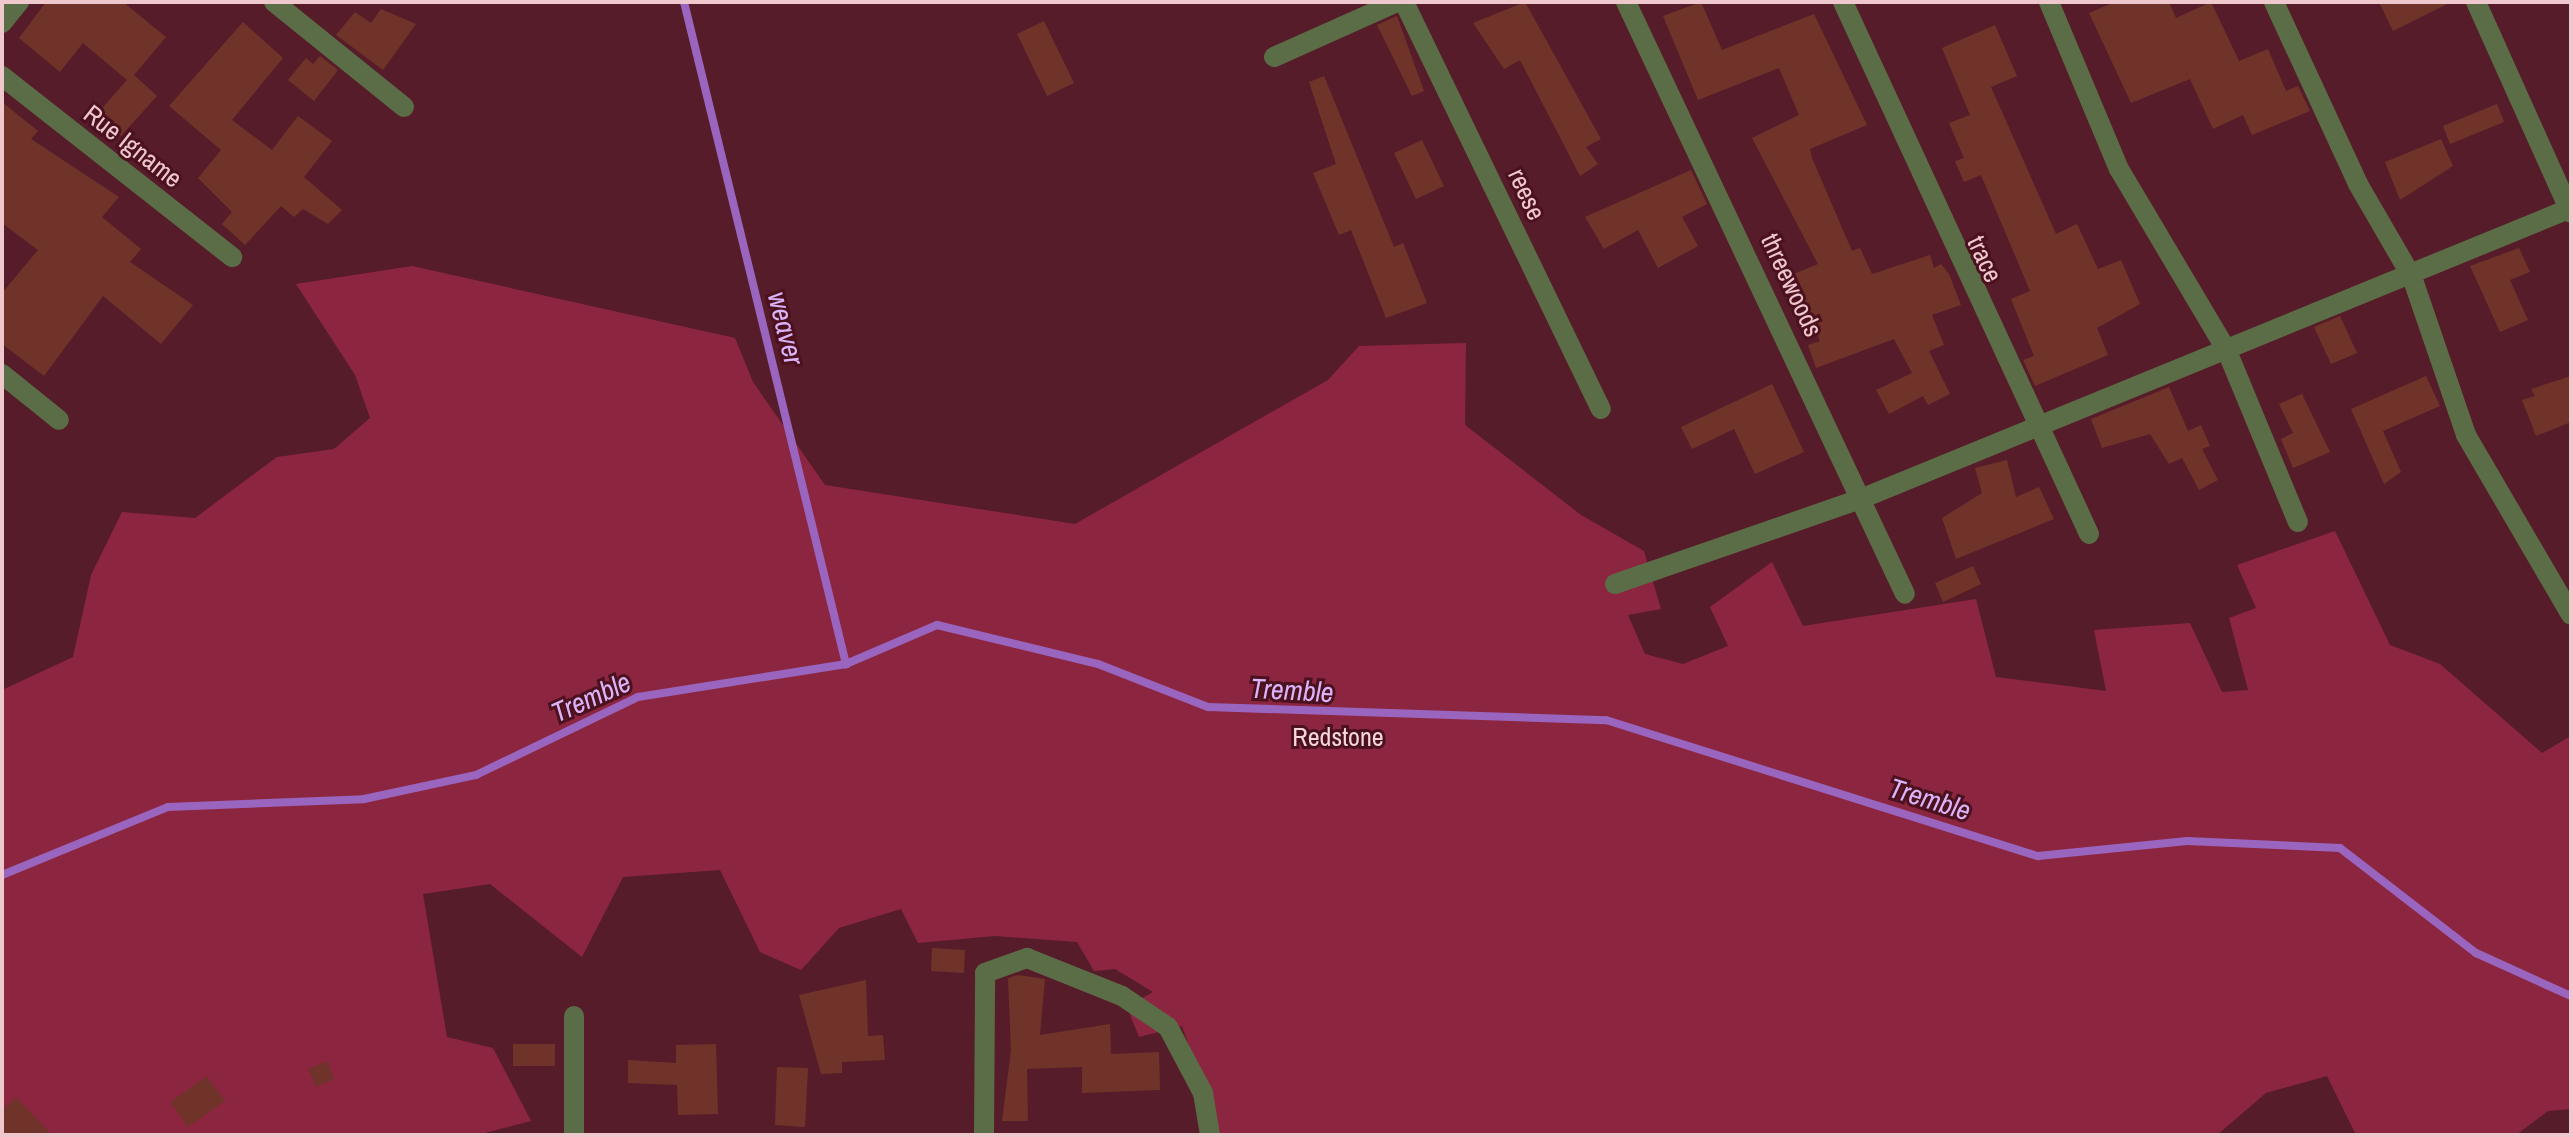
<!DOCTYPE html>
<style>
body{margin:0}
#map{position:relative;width:2573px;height:1137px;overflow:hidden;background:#571c29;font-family:"Archivo Narrow",sans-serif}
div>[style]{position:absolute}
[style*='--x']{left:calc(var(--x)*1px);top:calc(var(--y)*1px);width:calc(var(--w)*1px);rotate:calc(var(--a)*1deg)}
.green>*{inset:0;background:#8c2640}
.stream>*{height:8px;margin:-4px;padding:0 4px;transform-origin:4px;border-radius:4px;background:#9a65be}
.building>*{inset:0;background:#70332a}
.minor>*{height:20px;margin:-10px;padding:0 10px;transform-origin:10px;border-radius:10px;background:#5a6d46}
span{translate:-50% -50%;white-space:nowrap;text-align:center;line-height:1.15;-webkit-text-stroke:6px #4c111f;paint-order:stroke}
.street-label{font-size:26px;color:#efc8cd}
.park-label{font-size:26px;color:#f5d7da}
.water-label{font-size:28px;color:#dbb3f8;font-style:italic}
.frame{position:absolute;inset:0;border:4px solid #efc8cd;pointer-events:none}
</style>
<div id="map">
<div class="green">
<div style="clip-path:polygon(412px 266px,735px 338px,753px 382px,825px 485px,1075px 524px,1328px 380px,1359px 346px,1466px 343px,1465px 425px,1581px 515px,1644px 551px,1661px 609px,1628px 615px,1645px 654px,1683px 664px,1728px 646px,1710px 607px,1772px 562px,1803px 626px,1976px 599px,1996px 677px,2106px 691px,2094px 630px,2190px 623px,2222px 692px,2248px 690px,2229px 618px,2256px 608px,2237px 565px,2335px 531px,2390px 645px,2440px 664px,2542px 753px,2571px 736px,2571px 1109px,2548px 1111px,2516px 1135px,2356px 1135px,2327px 1076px,2266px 1093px,2217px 1135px,1220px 1135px,1182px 1026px,1139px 1037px,1127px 1007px,1153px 992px,1115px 969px,1094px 971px,1077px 942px,995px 936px,918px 943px,901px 909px,839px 928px,801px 970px,760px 952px,720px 870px,623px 877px,582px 957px,490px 884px,423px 894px,447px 1037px,493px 1048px,531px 1121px,477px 1135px,2px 1135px,2px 690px,73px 657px,91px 575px,122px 512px,195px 518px,277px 457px,334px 449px,370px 418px,355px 375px,296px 284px)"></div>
</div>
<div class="stream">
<div style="--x:684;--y:2;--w:682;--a:76.25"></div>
<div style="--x:2;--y:875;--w:179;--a:-22.3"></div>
<div style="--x:168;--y:807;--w:196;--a:-2.3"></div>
<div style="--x:364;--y:799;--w:115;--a:-12.1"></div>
<div style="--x:476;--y:775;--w:180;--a:-25.7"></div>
<div style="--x:638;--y:697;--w:211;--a:-9"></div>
<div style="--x:846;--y:664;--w:99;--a:-23.2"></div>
<div style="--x:937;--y:625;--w:166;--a:13.6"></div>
<div style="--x:1098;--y:664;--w:118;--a:21.4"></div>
<div style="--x:1208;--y:707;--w:398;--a:1.9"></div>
<div style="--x:1606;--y:720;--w:453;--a:17.5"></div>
<div style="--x:2038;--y:856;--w:150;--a:-5.7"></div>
<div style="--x:2187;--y:841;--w:153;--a:2.6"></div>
<div style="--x:2340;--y:848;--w:172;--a:37.7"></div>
<div style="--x:2476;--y:953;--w:104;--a:24.4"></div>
</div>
<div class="building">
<div style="clip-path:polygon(46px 2px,123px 2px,166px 37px,134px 75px,157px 96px,121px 136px,97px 114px,127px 80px,83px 43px,60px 72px,19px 38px)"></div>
<div style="clip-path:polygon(1525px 2px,1601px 139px,1586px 147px,1598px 164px,1580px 176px,1520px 60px,1504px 69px,1473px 23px)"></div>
<div style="clip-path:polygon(1701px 2px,1722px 50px,1814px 14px,1867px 125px,1810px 149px,1812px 158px,1852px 251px,1860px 248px,1872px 274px,1930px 255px,1934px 268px,1941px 264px,1949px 274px,1961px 305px,1932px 315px,1944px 345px,1929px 351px,1950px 394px,1928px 405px,1923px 396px,1889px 414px,1876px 390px,1912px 373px,1894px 339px,1816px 368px,1808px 345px,1820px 341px,1794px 274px,1818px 264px,1752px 138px,1799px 115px,1779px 68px,1698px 100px,1663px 16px)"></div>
<div style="clip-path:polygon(2115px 2px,2169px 2px,2176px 18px,2211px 2px,2239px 61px,2268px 49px,2286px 91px,2298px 86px,2310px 111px,2252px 135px,2243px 115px,2213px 129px,2190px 79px,2131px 103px,2089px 13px)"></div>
<div style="clip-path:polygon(2379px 2px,2451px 2px,2393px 31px)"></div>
<div style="clip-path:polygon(381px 9px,416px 24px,383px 70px,336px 35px,355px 12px,371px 23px)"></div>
<div style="clip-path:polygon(1397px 16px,1424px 91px,1412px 96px,1377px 25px)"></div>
<div style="clip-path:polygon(1044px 21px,1074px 83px,1047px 96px,1017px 34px)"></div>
<div style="clip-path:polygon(243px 22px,283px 58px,232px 120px,272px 150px,298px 116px,332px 141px,304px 177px,342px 210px,328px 224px,303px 209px,294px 217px,281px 206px,245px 245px,222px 224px,232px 212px,198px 178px,221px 150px,169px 106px)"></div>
<div style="clip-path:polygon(1995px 25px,2017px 76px,1991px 87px,2056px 234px,2077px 224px,2098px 269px,2121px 260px,2140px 304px,2097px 328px,2108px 355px,2035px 386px,2023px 360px,2034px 356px,2011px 299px,2030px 291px,1981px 175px,1964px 182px,1955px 161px,1964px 158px,1949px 123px,1970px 115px,1942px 48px)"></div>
<div style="clip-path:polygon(320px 56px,338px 70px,314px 101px,288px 80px,306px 58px,313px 64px)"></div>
<div style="clip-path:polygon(1324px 76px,1394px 247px,1403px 243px,1427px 303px,1386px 318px,1351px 230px,1339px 235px,1313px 173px,1336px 164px,1309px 82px)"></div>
<div style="clip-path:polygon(2px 102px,38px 131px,31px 139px,119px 197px,102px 217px,141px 249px,130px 262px,193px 305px,161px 344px,103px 296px,44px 376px,2px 344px,2px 293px,38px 250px,2px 223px)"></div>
<div style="clip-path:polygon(2497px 104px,2504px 122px,2450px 144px,2443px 126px)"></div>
<div style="clip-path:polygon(2441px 139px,2453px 166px,2400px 200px,2385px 162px)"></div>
<div style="clip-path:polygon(1422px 140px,1444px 186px,1416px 199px,1394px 153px)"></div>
<div style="clip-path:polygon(1691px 170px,1707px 204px,1682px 217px,1698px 246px,1658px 268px,1638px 230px,1604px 249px,1585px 217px)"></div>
<div style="clip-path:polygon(2519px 248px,2530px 272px,2510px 280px,2528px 320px,2500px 332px,2470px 266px)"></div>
<div style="clip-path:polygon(2340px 316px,2357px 353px,2331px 364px,2314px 327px)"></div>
<div style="clip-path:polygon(2426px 376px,2440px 406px,2383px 431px,2401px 472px,2384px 484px,2351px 409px)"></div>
<div style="clip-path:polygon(2571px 376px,2571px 422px,2536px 436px,2522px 400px,2535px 396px,2531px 389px)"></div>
<div style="clip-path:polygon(1772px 384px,1804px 452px,1755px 474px,1734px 429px,1692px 449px,1681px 427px)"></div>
<div style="clip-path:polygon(2169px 387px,2188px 431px,2201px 425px,2210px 446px,2202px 449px,2218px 480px,2199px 490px,2182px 458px,2169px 464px,2150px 434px,2102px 448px,2091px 419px)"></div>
<div style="clip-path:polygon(2302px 394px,2330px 452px,2293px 468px,2281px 439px,2293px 433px,2279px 404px)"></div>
<div style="clip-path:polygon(2007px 460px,2016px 497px,2039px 487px,2054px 519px,1956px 559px,1942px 518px,1982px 493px,1975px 468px)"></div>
<div style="clip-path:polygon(1973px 566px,1981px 584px,1943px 602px,1935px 583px)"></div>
<div style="clip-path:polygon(932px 948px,965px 950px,964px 973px,931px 971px)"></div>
<div style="clip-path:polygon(1018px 975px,1045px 979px,1040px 1035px,1110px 1024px,1111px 1054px,1159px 1052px,1160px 1090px,1082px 1093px,1082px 1067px,1027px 1069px,1028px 1121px,1002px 1121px,1011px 1050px,1008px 978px)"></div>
<div style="clip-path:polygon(866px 980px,868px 1036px,883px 1035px,885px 1060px,842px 1062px,842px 1073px,821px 1074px,799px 995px)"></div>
<div style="clip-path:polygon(513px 1044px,555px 1044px,555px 1066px,513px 1066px)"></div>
<div style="clip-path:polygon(716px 1044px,718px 1114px,678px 1115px,677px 1085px,628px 1083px,628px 1060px,676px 1063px,676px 1045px)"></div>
<div style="clip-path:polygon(327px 1061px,334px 1079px,316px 1087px,308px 1069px)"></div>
<div style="clip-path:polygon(777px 1067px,808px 1068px,805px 1127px,775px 1125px)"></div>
<div style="clip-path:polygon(207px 1076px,225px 1101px,188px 1127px,170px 1102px)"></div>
<div style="clip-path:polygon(16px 1097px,52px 1135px,2px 1135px,2px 1110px)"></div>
</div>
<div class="minor">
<div style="--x:274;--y:2;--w:167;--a:38.9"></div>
<div style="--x:1404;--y:2;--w:452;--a:64.2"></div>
<div style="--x:1626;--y:2;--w:654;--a:64.77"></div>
<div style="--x:1843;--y:2;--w:586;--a:65.18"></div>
<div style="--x:2049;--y:2;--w:181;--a:67.3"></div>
<div style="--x:2119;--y:169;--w:212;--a:59.3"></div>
<div style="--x:2227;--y:351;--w:185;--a:67.5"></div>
<div style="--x:2274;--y:2;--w:200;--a:65.2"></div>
<div style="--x:2358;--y:184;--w:108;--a:59.9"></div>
<div style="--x:2412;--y:277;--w:167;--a:71.1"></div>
<div style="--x:2466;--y:435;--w:208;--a:59.7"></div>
<div style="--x:2476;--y:2;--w:231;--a:65.8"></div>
<div style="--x:2;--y:23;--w:27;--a:-51"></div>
<div style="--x:1274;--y:57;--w:135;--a:-24.1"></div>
<div style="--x:2;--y:76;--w:293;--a:38.2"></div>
<div style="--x:2;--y:374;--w:73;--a:38.9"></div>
<div style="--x:1615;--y:584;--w:262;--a:-19.1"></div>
<div style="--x:1863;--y:498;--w:765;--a:-22.27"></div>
<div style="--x:574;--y:1016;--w:119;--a:90"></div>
<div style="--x:984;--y:1135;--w:162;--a:-89.6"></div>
<div style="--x:985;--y:973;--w:45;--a:-19.7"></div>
<div style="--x:1027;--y:958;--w:102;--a:21.8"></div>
<div style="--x:1122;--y:996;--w:55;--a:34"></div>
<div style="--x:1168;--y:1027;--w:75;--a:62.1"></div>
<div style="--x:1203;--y:1093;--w:43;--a:80.5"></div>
</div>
<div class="street-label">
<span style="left:133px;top:146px;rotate:38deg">Rue Igname</span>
<span style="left:1527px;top:194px;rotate:65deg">reese</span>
<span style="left:1985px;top:259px;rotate:65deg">trace</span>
<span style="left:1792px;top:285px;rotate:65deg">threewoods</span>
</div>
<div class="park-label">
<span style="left:1338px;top:737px">Redstone</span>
</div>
<div class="water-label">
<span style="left:786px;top:328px;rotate:76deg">weaver</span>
<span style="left:1292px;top:690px;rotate:3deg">Tremble</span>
<span style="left:591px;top:697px;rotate:-24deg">Tremble</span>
<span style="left:1930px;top:799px;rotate:17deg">Tremble</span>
</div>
<div class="frame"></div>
</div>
